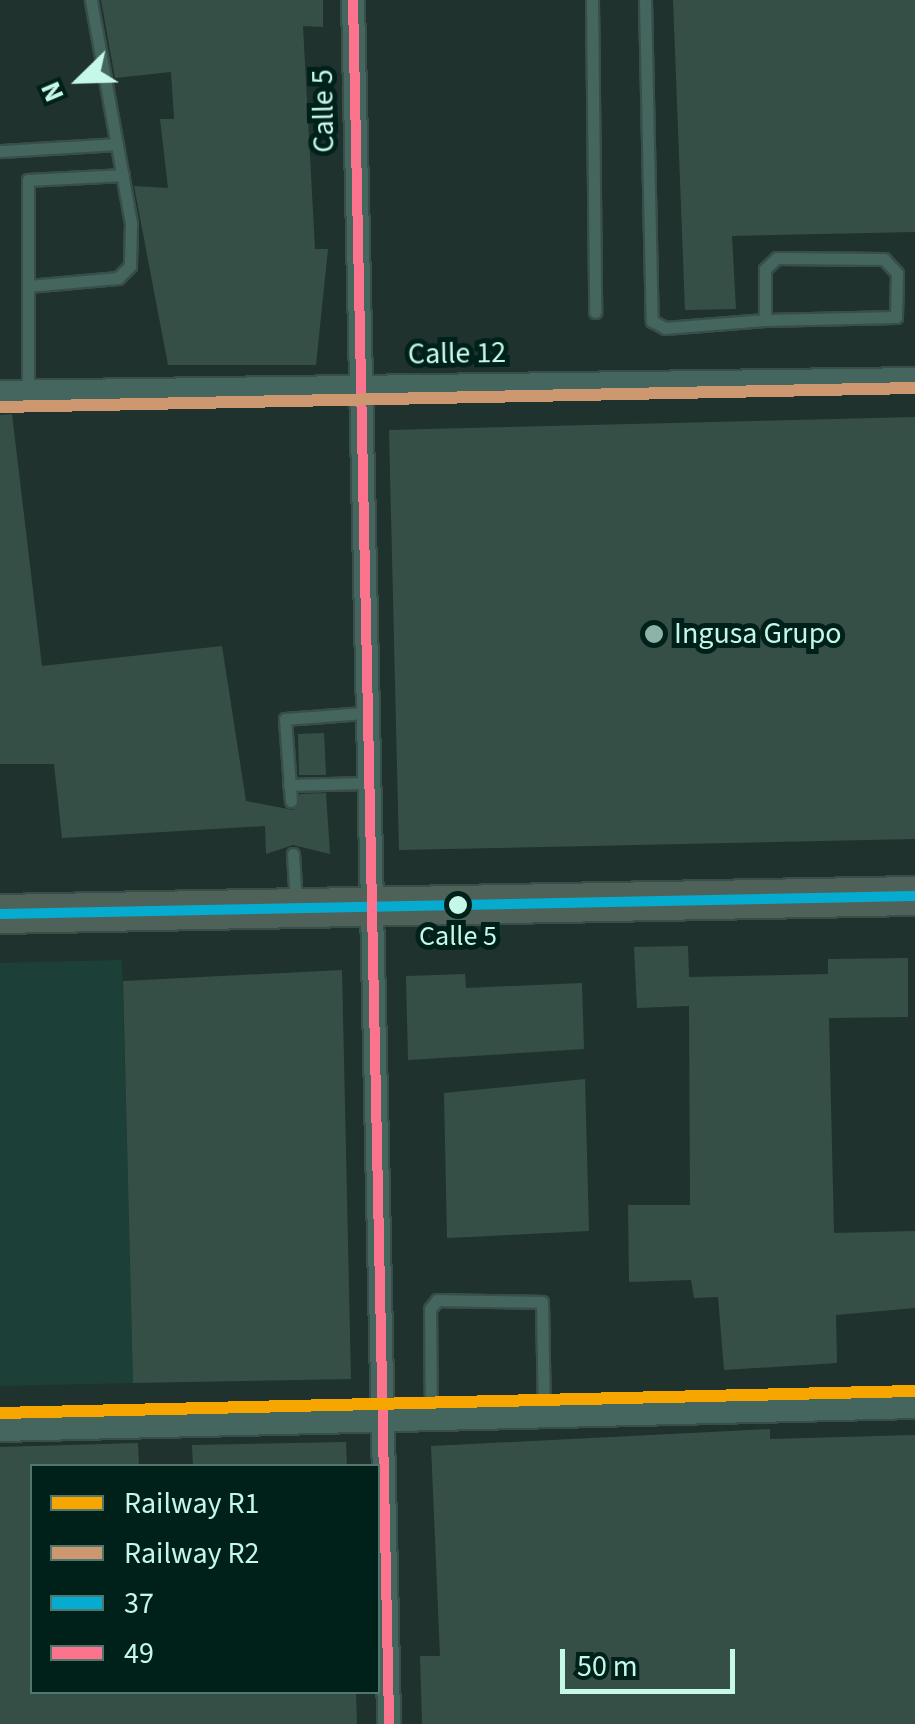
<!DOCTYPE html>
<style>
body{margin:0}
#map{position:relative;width:915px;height:1724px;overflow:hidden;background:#1f322e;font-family:"Source Sans 3",sans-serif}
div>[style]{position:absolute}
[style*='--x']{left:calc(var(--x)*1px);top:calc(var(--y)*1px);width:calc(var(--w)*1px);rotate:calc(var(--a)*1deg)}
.built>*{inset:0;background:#1c4038}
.building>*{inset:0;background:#364f46}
.roads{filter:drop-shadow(2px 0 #384e48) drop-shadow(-2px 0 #384e48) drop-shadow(0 2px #384e48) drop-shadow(0 -2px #384e48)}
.lane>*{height:11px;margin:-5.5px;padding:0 5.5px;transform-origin:5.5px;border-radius:5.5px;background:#44665f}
.street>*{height:22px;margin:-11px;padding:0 11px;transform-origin:11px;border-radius:11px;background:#44665f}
.primary>*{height:38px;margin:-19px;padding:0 19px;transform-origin:19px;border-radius:19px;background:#4f6259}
.bus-1>*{height:10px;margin:-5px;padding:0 5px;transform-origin:5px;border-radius:5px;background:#06acd0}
.bus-2>*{height:10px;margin:-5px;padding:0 5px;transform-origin:5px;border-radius:5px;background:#fc738d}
.rail-1>*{height:12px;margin:-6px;padding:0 6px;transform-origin:6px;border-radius:6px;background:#f7a600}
.rail-2>*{height:12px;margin:-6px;padding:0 6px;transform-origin:6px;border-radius:6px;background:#cd976f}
.dots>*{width:28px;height:28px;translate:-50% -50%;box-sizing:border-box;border:5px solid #00211a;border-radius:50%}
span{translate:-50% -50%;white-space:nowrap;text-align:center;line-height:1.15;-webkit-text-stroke:10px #00211a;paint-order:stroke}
.bus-label{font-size:28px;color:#c6f8ea}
.street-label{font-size:30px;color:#c6f8ea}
.poi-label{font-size:30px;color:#c6f8ea}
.left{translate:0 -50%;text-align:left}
.legend{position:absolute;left:30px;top:1464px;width:350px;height:230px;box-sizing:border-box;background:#00211a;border:2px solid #4f776d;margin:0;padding:12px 18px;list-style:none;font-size:30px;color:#c6f8ea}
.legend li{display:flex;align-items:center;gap:20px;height:50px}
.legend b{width:50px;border:2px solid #4f776d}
.north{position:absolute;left:30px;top:30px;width:100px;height:100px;-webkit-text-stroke:8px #00211a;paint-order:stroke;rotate:247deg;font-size:28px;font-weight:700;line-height:40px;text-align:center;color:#c6f8ea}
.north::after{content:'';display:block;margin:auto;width:35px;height:45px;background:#c6f8ea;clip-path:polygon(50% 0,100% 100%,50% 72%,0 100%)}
.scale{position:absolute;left:560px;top:1649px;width:175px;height:45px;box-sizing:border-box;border:5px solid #c6f8ea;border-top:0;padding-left:12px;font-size:30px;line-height:35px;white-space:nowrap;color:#c6f8ea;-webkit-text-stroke:8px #00211a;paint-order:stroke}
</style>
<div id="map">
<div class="built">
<div style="clip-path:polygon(122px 960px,133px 1383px,0 1386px,0 963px)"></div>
</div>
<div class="building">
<div style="clip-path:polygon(101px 0,323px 0,323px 27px,303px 26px,315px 249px,328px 249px,316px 365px,168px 365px,134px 186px,168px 188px,160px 119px,174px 119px,171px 72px,115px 78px)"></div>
<div style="clip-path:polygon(673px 0,915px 0,915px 232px,732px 236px,736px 309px,685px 310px)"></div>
<div style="clip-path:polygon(12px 414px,42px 666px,222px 646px,246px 801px,293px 810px,300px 794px,326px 793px,330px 854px,293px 845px,266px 854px,265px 826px,62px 838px,54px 764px,0 764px,0 415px)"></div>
<div style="clip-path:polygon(915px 417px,915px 839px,399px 850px,389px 430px)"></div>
<div style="clip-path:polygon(324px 733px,326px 775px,299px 775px,298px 734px)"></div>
<div style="clip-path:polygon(688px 946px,689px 977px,828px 974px,828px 959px,908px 958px,908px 1017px,829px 1018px,834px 1233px,915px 1231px,915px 1308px,836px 1315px,837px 1363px,724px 1370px,718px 1297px,694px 1298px,691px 1280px,629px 1282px,628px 1205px,690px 1205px,689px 1006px,637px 1008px,634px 947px)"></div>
<div style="clip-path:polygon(342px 970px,351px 1379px,133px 1383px,123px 981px)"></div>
<div style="clip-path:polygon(465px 974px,466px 988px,582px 983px,584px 1049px,408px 1060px,406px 976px)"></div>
<div style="clip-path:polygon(585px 1079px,589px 1231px,447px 1238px,444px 1093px)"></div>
<div style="clip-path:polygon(770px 1429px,770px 1439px,915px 1435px,915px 1724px,422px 1724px,420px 1656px,440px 1656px,431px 1446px)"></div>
<div style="clip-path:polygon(346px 1442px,347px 1466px,193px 1466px,192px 1445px)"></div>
<div style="clip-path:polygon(138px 1443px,139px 1466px,32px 1466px,32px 1692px,356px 1692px,357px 1724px,0 1724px,0 1447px)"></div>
</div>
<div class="roads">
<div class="lane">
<div style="--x:592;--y:0;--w:312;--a:89.4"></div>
<div style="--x:645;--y:0;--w:321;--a:88.8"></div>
<div style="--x:652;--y:321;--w:15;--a:28"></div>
<div style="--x:665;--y:328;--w:100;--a:-4.6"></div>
<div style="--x:765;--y:320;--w:51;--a:-90"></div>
<div style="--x:765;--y:269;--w:16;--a:-43"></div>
<div style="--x:777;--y:258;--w:107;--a:0.5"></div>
<div style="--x:884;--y:259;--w:19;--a:47"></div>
<div style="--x:897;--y:273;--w:44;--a:91.3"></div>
<div style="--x:896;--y:317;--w:131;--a:178.7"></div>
<div style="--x:0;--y:151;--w:117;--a:-3.4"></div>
<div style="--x:28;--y:286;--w:90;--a:-5.1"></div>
<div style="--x:118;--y:278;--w:17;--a:-45"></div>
<div style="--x:130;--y:266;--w:43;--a:-88.7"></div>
<div style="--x:131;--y:223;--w:227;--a:-100.2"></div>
<div style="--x:28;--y:392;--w:212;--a:-90"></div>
<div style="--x:28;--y:180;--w:95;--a:-3"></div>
<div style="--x:289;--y:785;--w:77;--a:-1.5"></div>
<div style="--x:291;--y:801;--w:82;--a:-94.2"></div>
<div style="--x:285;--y:719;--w:79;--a:-4.3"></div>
<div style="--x:293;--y:854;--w:50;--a:86.6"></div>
<div style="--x:431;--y:1420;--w:111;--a:-90.5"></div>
<div style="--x:430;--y:1309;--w:11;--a:-52"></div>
<div style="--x:437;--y:1300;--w:105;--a:1.1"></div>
<div style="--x:542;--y:1302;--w:115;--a:89"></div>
</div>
<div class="street">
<div style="--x:353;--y:0;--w:1724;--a:88.8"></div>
<div style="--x:0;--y:392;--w:915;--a:-0.81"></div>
<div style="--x:0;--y:1430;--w:915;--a:-1.44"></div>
</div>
<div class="primary">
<div style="--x:0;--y:914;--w:915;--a:-1.13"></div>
</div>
</div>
<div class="bus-1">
<div style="--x:0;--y:914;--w:915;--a:-1.13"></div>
</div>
<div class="bus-2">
<div style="--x:353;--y:0;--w:1724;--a:88.8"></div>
</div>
<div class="rail-1">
<div style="--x:0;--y:1413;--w:915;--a:-1.38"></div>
</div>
<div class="rail-2">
<div style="--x:0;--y:407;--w:915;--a:-1.19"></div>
</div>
<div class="dots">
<div style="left:654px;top:634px;background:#8cb3a8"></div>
<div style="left:458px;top:905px;background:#c6f8ea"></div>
</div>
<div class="bus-label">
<span style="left:458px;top:936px">Calle 5</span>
</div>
<div class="street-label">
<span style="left:324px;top:111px;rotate:-91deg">Calle 5</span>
<span style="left:457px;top:354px;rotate:-1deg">Calle 12</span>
</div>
<div class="poi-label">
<span class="left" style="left:674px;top:634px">Ingusa Grupo</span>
</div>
<ul class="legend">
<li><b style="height:12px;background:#f7a600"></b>Railway R1</li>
<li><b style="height:12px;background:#cd976f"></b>Railway R2</li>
<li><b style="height:12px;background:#06acd0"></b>37</li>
<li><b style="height:12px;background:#fc738d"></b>49</li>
</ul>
<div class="north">N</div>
<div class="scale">50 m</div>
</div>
